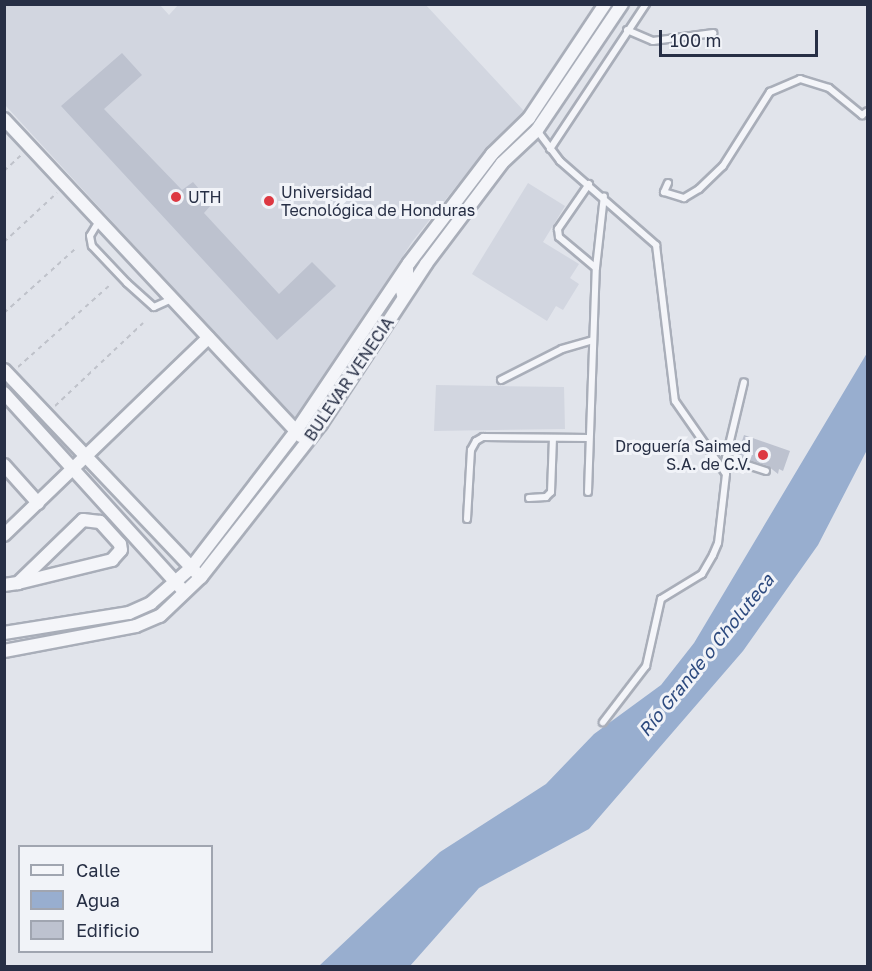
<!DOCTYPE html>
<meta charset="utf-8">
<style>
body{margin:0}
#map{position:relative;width:872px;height:971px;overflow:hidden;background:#e1e4eb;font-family:"Golos Text",sans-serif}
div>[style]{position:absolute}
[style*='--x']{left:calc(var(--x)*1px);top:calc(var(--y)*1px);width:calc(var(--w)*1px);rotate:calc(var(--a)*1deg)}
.built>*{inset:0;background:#d2d6e0}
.water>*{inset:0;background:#98aecf}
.building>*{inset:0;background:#bdc2cf}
.path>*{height:2px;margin-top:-1px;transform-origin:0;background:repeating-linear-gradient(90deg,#bfc2ca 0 4.5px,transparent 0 9px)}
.roads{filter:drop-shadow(2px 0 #a9aeb9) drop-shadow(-2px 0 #a9aeb9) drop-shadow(0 2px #a9aeb9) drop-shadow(0 -2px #a9aeb9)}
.lane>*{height:6px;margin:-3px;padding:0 3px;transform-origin:3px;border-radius:3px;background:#f4f5f9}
.street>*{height:12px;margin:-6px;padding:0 6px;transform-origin:6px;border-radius:6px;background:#f4f5f9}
.dots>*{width:16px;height:16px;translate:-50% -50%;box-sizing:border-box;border:3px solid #f1f3f8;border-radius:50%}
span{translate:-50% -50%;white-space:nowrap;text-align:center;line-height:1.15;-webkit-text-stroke:6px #f1f3f8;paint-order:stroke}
.poi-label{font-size:16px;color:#272f45}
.left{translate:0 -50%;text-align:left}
.right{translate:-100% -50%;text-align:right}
.street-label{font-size:16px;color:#272f45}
.water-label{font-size:18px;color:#2c497e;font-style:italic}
.frame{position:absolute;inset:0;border:6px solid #272f45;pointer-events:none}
.legend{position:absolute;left:18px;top:845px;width:195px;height:108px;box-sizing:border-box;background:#f1f3f8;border:2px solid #a0a5b0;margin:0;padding:8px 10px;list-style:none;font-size:18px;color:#272f45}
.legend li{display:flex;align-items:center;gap:12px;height:30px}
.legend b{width:30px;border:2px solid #a0a5b0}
.scale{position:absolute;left:659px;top:30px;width:159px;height:27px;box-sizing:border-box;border:3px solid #272f45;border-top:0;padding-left:8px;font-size:18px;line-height:21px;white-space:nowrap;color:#272f45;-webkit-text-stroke:4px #f1f3f8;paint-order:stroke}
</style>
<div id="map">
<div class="built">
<div style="clip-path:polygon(179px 4px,425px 4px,524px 111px,477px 160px,412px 242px,295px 420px,5px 105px,5px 5px,160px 5px,169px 15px)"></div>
<div style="clip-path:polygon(528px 183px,565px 206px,543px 242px,579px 264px,570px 278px,579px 284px,563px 310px,556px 306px,547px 321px,472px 274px)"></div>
<div style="clip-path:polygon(436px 385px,564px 387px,565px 429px,434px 431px)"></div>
</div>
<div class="water">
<div style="clip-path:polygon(867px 353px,867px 450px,818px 545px,743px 651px,589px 829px,479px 888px,410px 966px,319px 966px,440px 852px,546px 784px,594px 734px,661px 685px,694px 643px)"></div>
</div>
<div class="building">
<div style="clip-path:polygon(122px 53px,142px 75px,104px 109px,182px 190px,193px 182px,212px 204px,204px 213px,279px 294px,312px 262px,336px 286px,277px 340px,61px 106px)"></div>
<div style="clip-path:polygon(744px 435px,790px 451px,783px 471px,779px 469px,778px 474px,768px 466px,737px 456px)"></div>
</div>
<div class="path">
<div style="--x:4;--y:171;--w:25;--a:-43"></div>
<div style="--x:4;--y:242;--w:72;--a:-42.8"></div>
<div style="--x:4;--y:313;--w:96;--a:-42"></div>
<div style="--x:18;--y:367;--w:122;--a:-41.7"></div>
<div style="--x:55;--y:406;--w:121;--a:-43.3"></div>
</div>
<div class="roads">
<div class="lane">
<div style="--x:627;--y:30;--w:28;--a:23"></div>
<div style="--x:653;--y:41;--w:61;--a:-7.6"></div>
<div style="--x:536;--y:129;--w:40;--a:53"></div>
<div style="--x:560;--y:161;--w:128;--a:41.2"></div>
<div style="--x:656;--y:245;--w:157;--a:83.1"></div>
<div style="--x:675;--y:401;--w:89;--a:55.1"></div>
<div style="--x:726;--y:474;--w:69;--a:96.6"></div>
<div style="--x:718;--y:543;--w:13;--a:113"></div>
<div style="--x:713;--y:555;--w:22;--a:120"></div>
<div style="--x:702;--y:574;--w:48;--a:148.6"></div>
<div style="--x:661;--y:599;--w:69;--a:102.6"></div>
<div style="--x:646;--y:666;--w:71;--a:127.5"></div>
<div style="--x:550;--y:149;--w:174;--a:-56.5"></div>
<div style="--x:668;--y:183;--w:10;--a:114"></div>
<div style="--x:664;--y:192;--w:21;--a:17"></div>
<div style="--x:684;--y:198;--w:17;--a:-31"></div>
<div style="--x:699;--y:189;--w:33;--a:-44"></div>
<div style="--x:723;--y:166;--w:88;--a:-57.6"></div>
<div style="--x:770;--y:92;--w:33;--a:-23"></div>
<div style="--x:800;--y:79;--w:30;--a:17"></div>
<div style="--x:829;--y:88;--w:43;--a:39.3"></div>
<div style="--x:862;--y:115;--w:7;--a:-34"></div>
<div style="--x:589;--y:184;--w:55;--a:124.6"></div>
<div style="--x:558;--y:229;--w:8;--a:83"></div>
<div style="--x:559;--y:237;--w:48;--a:40"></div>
<div style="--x:99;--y:221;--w:17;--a:121"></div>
<div style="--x:90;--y:236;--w:10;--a:79"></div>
<div style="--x:92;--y:246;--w:51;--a:46.6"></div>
<div style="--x:127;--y:283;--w:36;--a:42"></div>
<div style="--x:154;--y:307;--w:20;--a:-24"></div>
<div style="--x:401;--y:299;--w:8;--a:-104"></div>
<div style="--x:399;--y:291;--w:20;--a:-57"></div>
<div style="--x:410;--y:274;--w:11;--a:-90"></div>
<div style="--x:501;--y:380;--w:68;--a:-26.9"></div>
<div style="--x:562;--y:349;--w:32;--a:-16"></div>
<div style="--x:726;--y:458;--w:42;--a:18"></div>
<div style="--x:724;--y:466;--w:86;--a:-76.6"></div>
<div style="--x:588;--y:492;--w:224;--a:-88"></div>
<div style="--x:596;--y:268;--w:72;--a:-83.7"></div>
<div style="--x:529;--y:498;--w:17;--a:-3"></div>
<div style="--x:546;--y:497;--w:7;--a:-45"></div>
<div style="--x:551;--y:492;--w:54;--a:-87.9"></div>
<div style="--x:467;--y:519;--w:69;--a:-86.7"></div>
<div style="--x:471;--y:450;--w:10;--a:-61"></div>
<div style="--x:476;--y:441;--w:8;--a:-30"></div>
<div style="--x:483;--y:437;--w:106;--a:0.5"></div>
</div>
<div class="street">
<div style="--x:4;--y:119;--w:434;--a:46.9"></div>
<div style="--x:4;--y:370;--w:279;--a:46.5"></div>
<div style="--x:4;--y:393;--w:263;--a:47.8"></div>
<div style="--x:4;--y:465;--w:51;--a:48.2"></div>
<div style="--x:4;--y:535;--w:284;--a:-44"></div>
<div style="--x:4;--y:585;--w:14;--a:-8"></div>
<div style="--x:18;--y:583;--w:97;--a:-13.7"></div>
<div style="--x:112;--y:560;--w:13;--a:-48"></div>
<div style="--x:121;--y:550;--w:6;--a:-99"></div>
<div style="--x:120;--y:544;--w:30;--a:-132"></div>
<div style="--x:100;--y:522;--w:17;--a:-173"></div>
<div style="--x:83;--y:520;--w:91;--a:135.9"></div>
<div style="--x:4;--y:633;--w:127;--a:-9.1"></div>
<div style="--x:129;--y:613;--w:24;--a:-24"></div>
<div style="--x:151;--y:603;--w:53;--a:-41.2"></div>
<div style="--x:191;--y:568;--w:173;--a:-52.5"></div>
<div style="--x:296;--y:431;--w:202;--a:-56.1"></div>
<div style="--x:409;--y:263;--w:137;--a:-52.7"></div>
<div style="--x:492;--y:154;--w:52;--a:-44.2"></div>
<div style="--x:529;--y:118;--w:137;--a:-56.3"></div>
<div style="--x:4;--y:651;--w:134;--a:-10.7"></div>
<div style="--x:136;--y:626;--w:26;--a:-23"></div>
<div style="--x:160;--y:616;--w:57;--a:-43.6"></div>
<div style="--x:201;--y:577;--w:194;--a:-51.9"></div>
<div style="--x:321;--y:424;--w:191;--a:-56.7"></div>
<div style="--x:426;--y:264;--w:126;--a:-53"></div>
<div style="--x:502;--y:163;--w:48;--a:-43.3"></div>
<div style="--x:537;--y:130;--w:152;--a:-56"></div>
</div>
</div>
<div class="dots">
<div style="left:176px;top:197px;background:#dd3842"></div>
<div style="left:269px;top:201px;background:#dd3842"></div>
<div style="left:763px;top:455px;background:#dd3842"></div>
</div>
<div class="poi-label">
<span class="left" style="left:281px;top:201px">Universidad<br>Tecnológica de Honduras</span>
<span class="left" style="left:188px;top:197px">UTH</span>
<span class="right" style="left:751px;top:455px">Droguería Saimed<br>S.A. de C.V.</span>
</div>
<div class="street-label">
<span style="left:349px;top:379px;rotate:-56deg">BULEVAR VENECIA</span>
</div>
<div class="water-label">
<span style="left:706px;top:655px;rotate:-51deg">Río Grande o Choluteca</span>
</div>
<div class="frame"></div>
<ul class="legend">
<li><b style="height:8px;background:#f4f5f9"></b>Calle</li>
<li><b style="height:16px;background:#98aecf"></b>Agua</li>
<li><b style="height:16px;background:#bdc2cf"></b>Edificio</li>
</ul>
<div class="scale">100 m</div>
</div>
